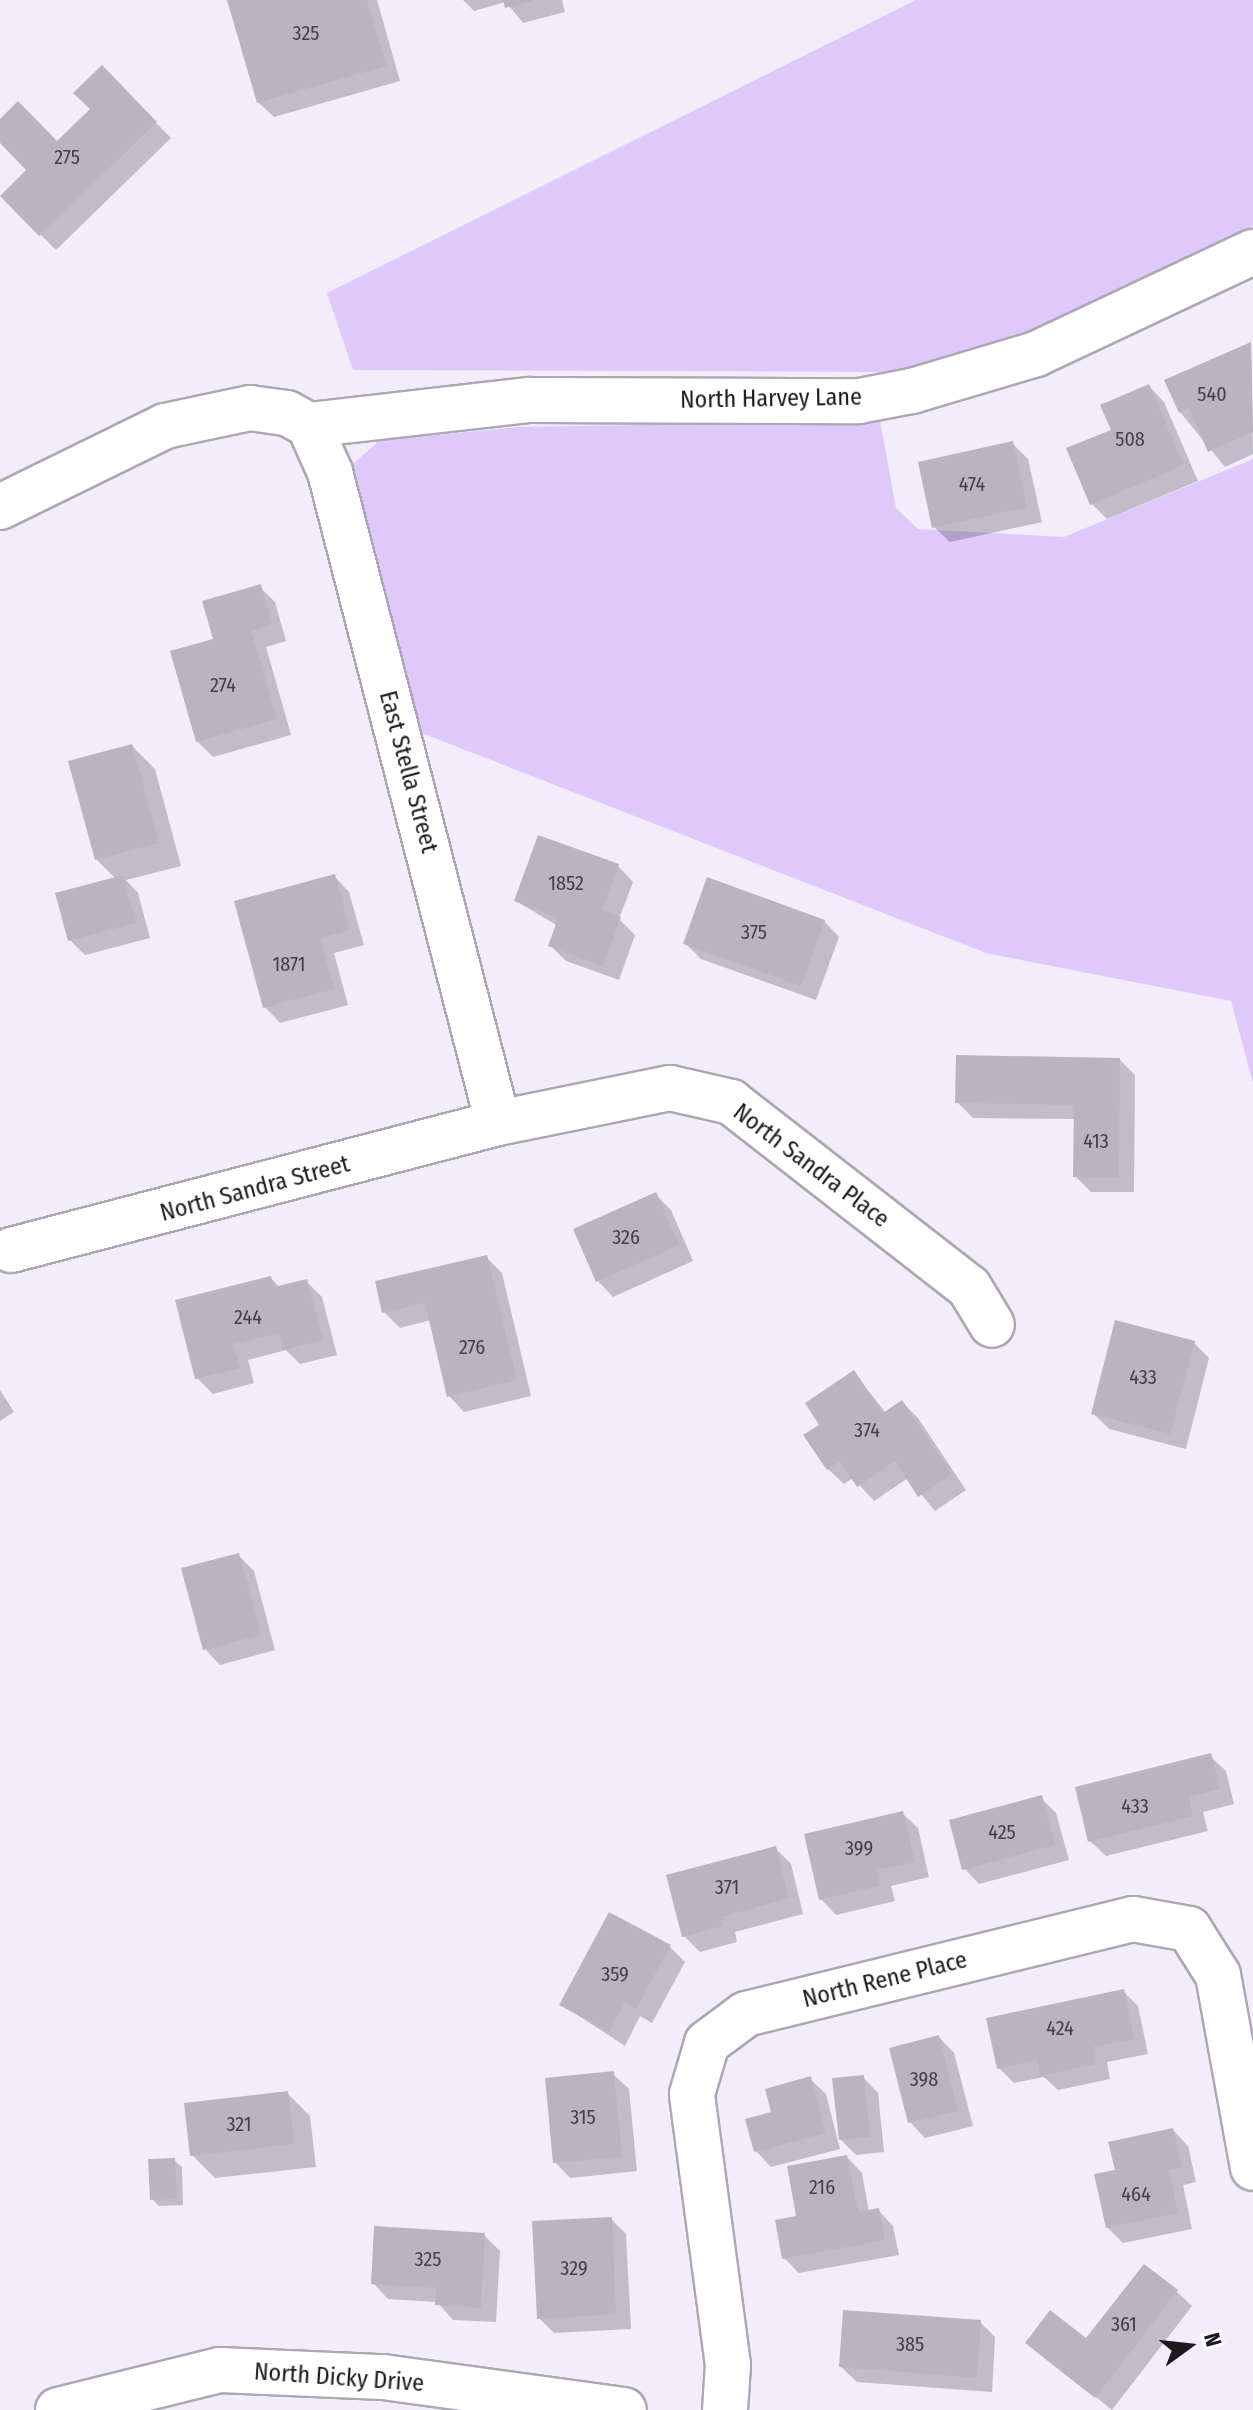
<!DOCTYPE html>
<style>
body{margin:0}
#map{position:relative;width:1253px;height:2410px;overflow:hidden;background:#f2ecfb;font-family:"Fira Sans Condensed",sans-serif}
div>[style]{position:absolute}
[style*='--x']{left:calc(var(--x)*1px);top:calc(var(--y)*1px);width:calc(var(--w)*1px);rotate:calc(var(--a)*1deg)}
.green>*{inset:0;background:#dec9fa}
.shadow>*{inset:0;background:#0003}
.building>*{inset:0;background:#bab4c2}
.roads{filter:drop-shadow(2px 0 #ada7b5) drop-shadow(-2px 0 #ada7b5) drop-shadow(0 2px #ada7b5) drop-shadow(0 -2px #ada7b5)}
.minor>*{height:44px;margin:-22px;padding:0 22px;transform-origin:22px;border-radius:22px;background:#fff}
span{translate:-50% -50%;white-space:nowrap;text-align:center;line-height:1.15;-webkit-text-stroke:6px #fff;paint-order:stroke}
.number-label{font-size:20px;color:#444048}
.number-label span{-webkit-text-stroke-width:0}
.street-label{font-size:24px;color:#1c1a1f}
.north{position:absolute;left:1149px;top:2306px;width:80px;height:80px;-webkit-text-stroke:6px #fff;paint-order:stroke;rotate:75deg;font-size:22px;font-weight:700;line-height:32px;text-align:center;color:#1c1a1f}
.north::after{content:'';display:block;margin:auto;width:28px;height:36px;background:#1c1a1f;clip-path:polygon(50% 0,100% 100%,50% 72%,0 100%)}
</style>
<div id="map">
<div class="green">
<div style="clip-path:polygon(916px 0,1253px 0,1253px 226px,981px 356px,882px 372px,353px 370px,327px 293px)"></div>
<div style="clip-path:polygon(880px 421px,896px 508px,918px 529px,1064px 537px,1253px 459px,1253px 1083px,1231px 1001px,986px 953px,414px 730px,346px 470px,379px 441px,518px 427px)"></div>
</div>
<div class="shadow">
<div style="clip-path:polygon(229px 0,377px 0,400px 81px,274px 117px,258px 102px)"></div>
<div style="clip-path:polygon(463px 0,562px 0,565px 12px,523px 23px,506px 2px,474px 11px)"></div>
<div style="clip-path:polygon(102px 68px,171px 138px,56px 250px,2px 196px,29px 170px,0 140px,0 122px,57px 144px,92px 110px)"></div>
<div style="clip-path:polygon(1251px 344px,1253px 454px,1225px 467px,1180px 412px)"></div>
<div style="clip-path:polygon(1149px 386px,1164px 402px,1198px 481px,1107px 519px,1092px 504px)"></div>
<div style="clip-path:polygon(1012px 443px,1028px 459px,1042px 522px,950px 542px,934px 527px)"></div>
<div style="clip-path:polygon(260px 587px,275px 602px,286px 641px,266px 647px,291px 735px,213px 757px,197px 741px,215px 640px)"></div>
<div style="clip-path:polygon(132px 746px,155px 769px,181px 866px,126px 880px,138px 893px,150px 938px,85px 955px,70px 940px,116px 879px,96px 859px)"></div>
<div style="clip-path:polygon(618px 866px,633px 882px,619px 919px,635px 935px,619px 980px,566px 961px,551px 946px,558px 926px,516px 901px)"></div>
<div style="clip-path:polygon(334px 876px,349px 892px,364px 945px,334px 953px,348px 1005px,280px 1023px,265px 1007px)"></div>
<div style="clip-path:polygon(824px 921px,839px 937px,816px 1000px,701px 959px,685px 943px)"></div>
<div style="clip-path:polygon(1120px 1060px,1135px 1075px,1134px 1192px,1091px 1192px,1075px 1176px,1076px 1119px,973px 1118px,957px 1102px)"></div>
<div style="clip-path:polygon(655px 1194px,671px 1210px,693px 1261px,613px 1297px,598px 1281px,575px 1230px)"></div>
<div style="clip-path:polygon(486px 1257px,502px 1273px,531px 1396px,464px 1412px,449px 1396px,431px 1320px,400px 1328px,384px 1312px)"></div>
<div style="clip-path:polygon(271px 1278px,280px 1288px,306px 1281px,322px 1297px,337px 1355px,300px 1364px,286px 1350px,248px 1360px,254px 1383px,213px 1394px,197px 1378px)"></div>
<div style="clip-path:polygon(1193px 1342px,1209px 1358px,1186px 1449px,1109px 1429px,1093px 1413px)"></div>
<div style="clip-path:polygon(854px 1373px,886px 1413px,902px 1402px,918px 1418px,966px 1490px,935px 1511px,908px 1478px,874px 1501px,853px 1478px,844px 1484px,828px 1469px,822px 1425px)"></div>
<div style="clip-path:polygon(0 1390px,14px 1412px,0 1421px)"></div>
<div style="clip-path:polygon(238px 1555px,254px 1571px,275px 1650px,220px 1665px,205px 1649px)"></div>
<div style="clip-path:polygon(1210px 1756px,1226px 1771px,1234px 1804px,1203px 1812px,1208px 1831px,1106px 1856px,1090px 1841px)"></div>
<div style="clip-path:polygon(1041px 1798px,1056px 1813px,1069px 1860px,979px 1884px,964px 1868px)"></div>
<div style="clip-path:polygon(902px 1813px,918px 1828px,929px 1877px,891px 1886px,895px 1901px,836px 1915px,821px 1899px)"></div>
<div style="clip-path:polygon(775px 1848px,791px 1864px,803px 1914px,735px 1932px,737px 1942px,700px 1952px,684px 1936px)"></div>
<div style="clip-path:polygon(670px 1947px,685px 1962px,652px 2023px,640px 2016px,625px 2046px,561px 2004px)"></div>
<div style="clip-path:polygon(1123px 1991px,1138px 2006px,1148px 2054px,1107px 2062px,1110px 2079px,1058px 2090px,1044px 2077px,1014px 2083px,999px 2068px)"></div>
<div style="clip-path:polygon(939px 2037px,954px 2053px,973px 2126px,925px 2138px,910px 2122px)"></div>
<div style="clip-path:polygon(613px 2074px,629px 2089px,637px 2171px,570px 2178px,555px 2162px)"></div>
<div style="clip-path:polygon(863px 2077px,878px 2093px,884px 2152px,856px 2155px,840px 2139px)"></div>
<div style="clip-path:polygon(810px 2079px,826px 2094px,840px 2149px,771px 2167px,756px 2151px,774px 2114px)"></div>
<div style="clip-path:polygon(287px 2093px,310px 2116px,316px 2167px,215px 2178px,192px 2155px)"></div>
<div style="clip-path:polygon(1173px 2130px,1188px 2146px,1196px 2182px,1183px 2185px,1192px 2229px,1123px 2243px,1107px 2227px,1117px 2171px)"></div>
<div style="clip-path:polygon(847px 2157px,862px 2173px,869px 2212px,878px 2210px,893px 2226px,899px 2255px,799px 2273px,784px 2258px,798px 2218px)"></div>
<div style="clip-path:polygon(174px 2160px,182px 2167px,183px 2205px,159px 2206px,152px 2199px)"></div>
<div style="clip-path:polygon(611px 2219px,626px 2234px,631px 2329px,554px 2333px,539px 2318px)"></div>
<div style="clip-path:polygon(484px 2235px,500px 2251px,496px 2322px,453px 2320px,437px 2302px,388px 2299px,373px 2283px)"></div>
<div style="clip-path:polygon(1176px 2291px,1192px 2306px,1112px 2410px,1028px 2343px,1087px 2341px)"></div>
<div style="clip-path:polygon(980px 2322px,995px 2337px,992px 2392px,857px 2382px,841px 2367px)"></div>
</div>
<div class="building">
<div style="clip-path:polygon(227px 0,367px 0,386px 66px,257px 103px)"></div>
<div style="clip-path:polygon(503px 0,533px 0,533px 1px,505px 8px)"></div>
<div style="clip-path:polygon(102px 65px,157px 122px,39px 236px,0 196px,26px 170px,0 143px,0 119px,18px 101px,57px 141px,90px 109px,73px 93px)"></div>
<div style="clip-path:polygon(1251px 342px,1253px 432px,1208px 452px,1189px 408px,1179px 413px,1164px 380px)"></div>
<div style="clip-path:polygon(1149px 384px,1184px 465px,1090px 505px,1066px 448px,1111px 430px,1100px 405px)"></div>
<div style="clip-path:polygon(1013px 441px,1027px 507px,932px 528px,918px 462px)"></div>
<div style="clip-path:polygon(261px 584px,272px 625px,251px 631px,277px 719px,196px 742px,170px 651px,213px 639px,202px 601px)"></div>
<div style="clip-path:polygon(132px 744px,159px 843px,95px 860px,68px 761px)"></div>
<div style="clip-path:polygon(538px 835px,619px 864px,602px 910px,621px 917px,603px 966px,548px 946px,558px 918px,514px 901px)"></div>
<div style="clip-path:polygon(335px 874px,350px 930px,320px 938px,334px 989px,263px 1008px,234px 901px)"></div>
<div style="clip-path:polygon(123px 875px,136px 923px,68px 941px,55px 893px)"></div>
<div style="clip-path:polygon(707px 877px,825px 920px,801px 986px,683px 944px)"></div>
<div style="clip-path:polygon(956px 1055px,1120px 1058px,1119px 1178px,1073px 1177px,1074px 1105px,955px 1103px)"></div>
<div style="clip-path:polygon(656px 1192px,679px 1245px,596px 1282px,573px 1229px)"></div>
<div style="clip-path:polygon(487px 1255px,517px 1380px,447px 1397px,425px 1303px,382px 1313px,375px 1281px)"></div>
<div style="clip-path:polygon(271px 1276px,274px 1287px,307px 1279px,323px 1340px,283px 1350px,279px 1333px,233px 1344px,240px 1368px,195px 1379px,175px 1300px)"></div>
<div style="clip-path:polygon(1115px 1320px,1195px 1341px,1170px 1434px,1091px 1414px)"></div>
<div style="clip-path:polygon(854px 1370px,883px 1413px,902px 1400px,952px 1474px,918px 1497px,895px 1461px,857px 1487px,840px 1461px,827px 1470px,803px 1435px,819px 1425px,805px 1403px)"></div>
<div style="clip-path:polygon(239px 1553px,261px 1635px,203px 1650px,181px 1568px)"></div>
<div style="clip-path:polygon(1211px 1753px,1220px 1789px,1189px 1797px,1193px 1816px,1088px 1842px,1075px 1787px)"></div>
<div style="clip-path:polygon(1042px 1795px,1055px 1845px,962px 1870px,949px 1820px)"></div>
<div style="clip-path:polygon(903px 1811px,915px 1862px,877px 1870px,880px 1886px,819px 1900px,804px 1834px)"></div>
<div style="clip-path:polygon(776px 1846px,789px 1898px,721px 1917px,723px 1926px,682px 1937px,666px 1875px)"></div>
<div style="clip-path:polygon(609px 1912px,671px 1945px,636px 2009px,625px 2002px,609px 2032px,559px 2005px)"></div>
<div style="clip-path:polygon(1124px 1989px,1134px 2039px,1093px 2047px,1096px 2064px,1040px 2076px,1037px 2060px,997px 2069px,986px 2018px)"></div>
<div style="clip-path:polygon(939px 2035px,958px 2111px,908px 2123px,889px 2048px)"></div>
<div style="clip-path:polygon(614px 2071px,622px 2157px,553px 2163px,545px 2078px)"></div>
<div style="clip-path:polygon(864px 2075px,870px 2137px,839px 2140px,832px 2078px)"></div>
<div style="clip-path:polygon(811px 2076px,826px 2133px,754px 2152px,745px 2119px,771px 2112px,765px 2089px)"></div>
<div style="clip-path:polygon(288px 2091px,294px 2144px,190px 2156px,184px 2103px)"></div>
<div style="clip-path:polygon(1173px 2128px,1182px 2167px,1169px 2170px,1178px 2213px,1106px 2228px,1094px 2174px,1115px 2170px,1108px 2142px)"></div>
<div style="clip-path:polygon(847px 2155px,858px 2212px,879px 2208px,885px 2240px,782px 2259px,775px 2220px,796px 2216px,787px 2166px)"></div>
<div style="clip-path:polygon(175px 2158px,177px 2199px,150px 2200px,148px 2159px)"></div>
<div style="clip-path:polygon(612px 2217px,616px 2314px,537px 2319px,532px 2221px)"></div>
<div style="clip-path:polygon(374px 2226px,485px 2233px,481px 2308px,435px 2305px,436px 2288px,371px 2284px)"></div>
<div style="clip-path:polygon(1144px 2264px,1178px 2290px,1095px 2398px,1025px 2343px,1050px 2310px,1086px 2338px)"></div>
<div style="clip-path:polygon(843px 2310px,981px 2320px,977px 2378px,839px 2367px)"></div>
</div>
<div class="roads">
<div class="minor">
<div style="--x:309;--y:425;--w:222;--a:-6.5"></div>
<div style="--x:530;--y:400;--w:329;--a:0.2"></div>
<div style="--x:859;--y:401;--w:54;--a:-10.7"></div>
<div style="--x:912;--y:391;--w:129;--a:-16.6"></div>
<div style="--x:1036;--y:354;--w:240;--a:-25.2"></div>
<div style="--x:309;--y:425;--w:51;--a:65.9"></div>
<div style="--x:330;--y:472;--w:672;--a:75.53"></div>
<div style="--x:0;--y:507;--w:184;--a:-26.1"></div>
<div style="--x:165;--y:426;--w:87;--a:-12"></div>
<div style="--x:250;--y:408;--w:37;--a:8"></div>
<div style="--x:287;--y:413;--w:25;--a:29"></div>
<div style="--x:11;--y:1250;--w:503;--a:-14.62"></div>
<div style="--x:498;--y:1123;--w:176;--a:-11.5"></div>
<div style="--x:670;--y:1088;--w:63;--a:12.9"></div>
<div style="--x:731;--y:1102;--w:301;--a:37.9"></div>
<div style="--x:969;--y:1287;--w:44;--a:58.8"></div>
<div style="--x:58;--y:2410;--w:167;--a:-13.9"></div>
<div style="--x:220;--y:2370;--w:163;--a:2.5"></div>
<div style="--x:383;--y:2377;--w:243;--a:7.8"></div>
<div style="--x:725;--y:2410;--w:45;--a:-86.2"></div>
<div style="--x:728;--y:2365;--w:273;--a:-97.6"></div>
<div style="--x:692;--y:2094;--w:53;--a:-73.6"></div>
<div style="--x:707;--y:2043;--w:49;--a:-36.6"></div>
<div style="--x:746;--y:2014;--w:398;--a:-13.8"></div>
<div style="--x:1133;--y:1919;--w:57;--a:10.1"></div>
<div style="--x:1189;--y:1929;--w:54;--a:57.8"></div>
<div style="--x:1218;--y:1975;--w:196;--a:79.7"></div>
</div>
</div>
<div class="number-label">
<span style="left:306px;top:33px">325</span>
<span style="left:67px;top:157px">275</span>
<span style="left:1212px;top:394px">540</span>
<span style="left:1130px;top:439px">508</span>
<span style="left:972px;top:484px">474</span>
<span style="left:223px;top:685px">274</span>
<span style="left:566px;top:883px">1852</span>
<span style="left:754px;top:932px">375</span>
<span style="left:289px;top:964px">1871</span>
<span style="left:1096px;top:1141px">413</span>
<span style="left:626px;top:1237px">326</span>
<span style="left:248px;top:1317px">244</span>
<span style="left:472px;top:1347px">276</span>
<span style="left:1143px;top:1377px">433</span>
<span style="left:867px;top:1430px">374</span>
<span style="left:1135px;top:1806px">433</span>
<span style="left:1002px;top:1832px">425</span>
<span style="left:859px;top:1848px">399</span>
<span style="left:727px;top:1887px">371</span>
<span style="left:615px;top:1974px">359</span>
<span style="left:1060px;top:2028px">424</span>
<span style="left:924px;top:2079px">398</span>
<span style="left:583px;top:2117px">315</span>
<span style="left:239px;top:2124px">321</span>
<span style="left:822px;top:2187px">216</span>
<span style="left:1136px;top:2194px">464</span>
<span style="left:428px;top:2259px">325</span>
<span style="left:574px;top:2268px">329</span>
<span style="left:1124px;top:2324px">361</span>
<span style="left:910px;top:2344px">385</span>
</div>
<div class="street-label">
<span style="left:771px;top:399px;rotate:-1deg">North Harvey Lane</span>
<span style="left:408px;top:772px;rotate:75deg">East Stella Street</span>
<span style="left:811px;top:1166px;rotate:37deg">North Sandra Place</span>
<span style="left:255px;top:1189px;rotate:-15deg">North Sandra Street</span>
<span style="left:885px;top:1980px;rotate:-14deg">North Rene Place</span>
<span style="left:339px;top:2378px;rotate:4deg">North Dicky Drive</span>
</div>
<div class="north">N</div>
</div>
